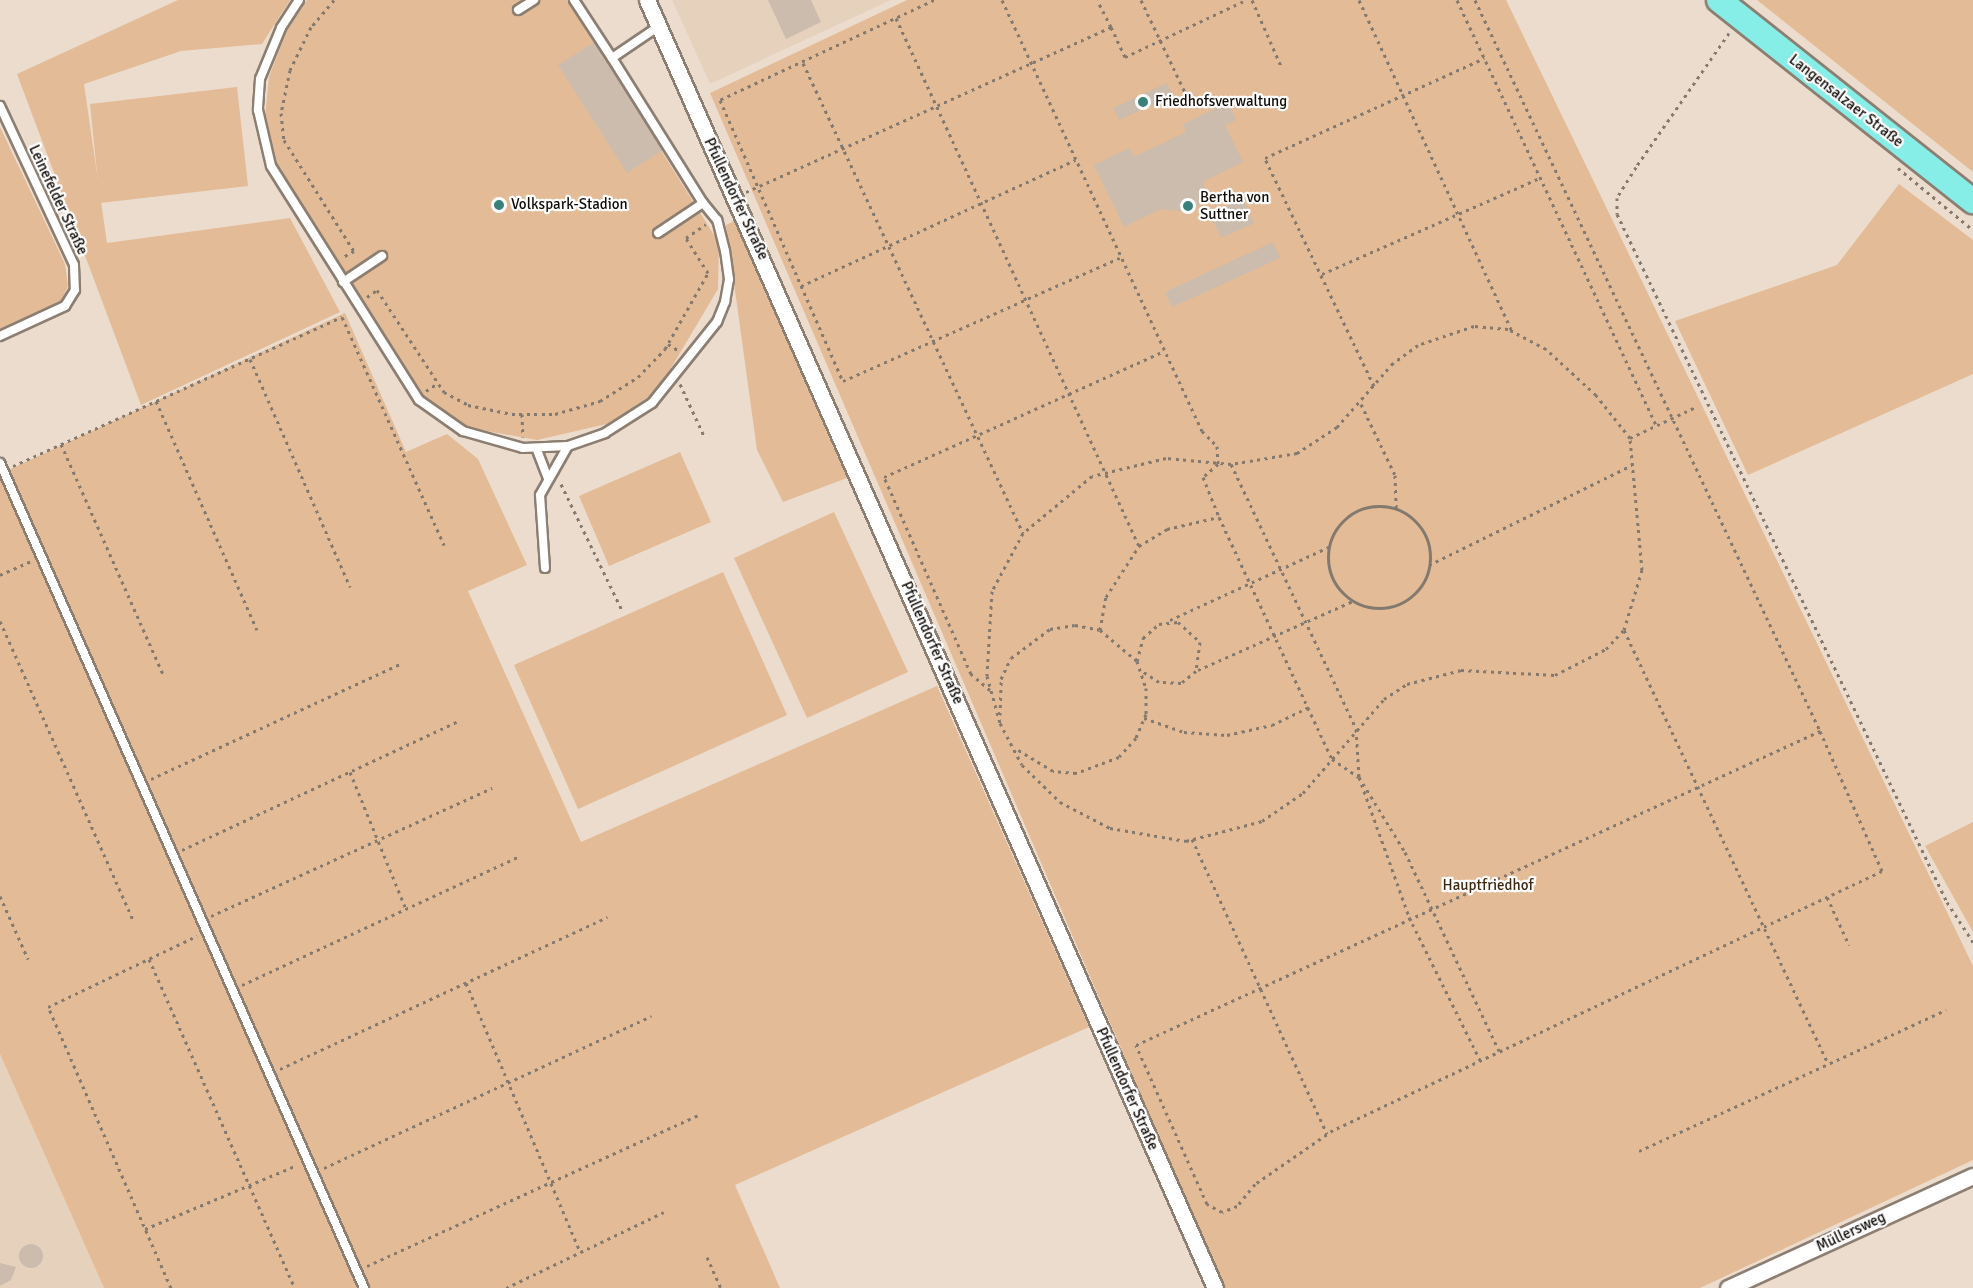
<!DOCTYPE html>
<meta charset="utf-8">
<style>
body{margin:0}
#map{position:relative;width:1973px;height:1288px;overflow:hidden;background:#ecdcce;font-family:Signika,sans-serif}
div>[style]{position:absolute}
[style*='--x']{left:calc(var(--x)*1px);top:calc(var(--y)*1px);width:calc(var(--w)*1px);rotate:calc(var(--a)*1deg)}
.built>*{inset:0;background:#e6d1bd}
.green>*{inset:0;background:#e3bb96}
.building>*{inset:0;background:#cbbcae}
.round{border-radius:50%}
.path>*{height:3px;margin-top:-1.5px;transform-origin:0;background:repeating-linear-gradient(90deg,#83796f 0 3px,transparent 0 7.5px)}
.path>.ring{margin:-1.5px;padding:0;box-sizing:content-box;background:none;border:3px solid #83796f;border-radius:50%}
.roads{filter:drop-shadow(2px 0 #8c7e71) drop-shadow(-2px 0 #8c7e71) drop-shadow(0 2px #8c7e71) drop-shadow(0 -2px #8c7e71)}
.lane>*{height:8px;margin:-4px;padding:0 4px;transform-origin:4px;border-radius:4px;background:#fff}
.street>*{height:15px;margin:-7.5px;padding:0 7.5px;transform-origin:7.5px;border-radius:7.5px;background:#fff}
.primary>*{height:24px;margin:-12px;padding:0 12px;transform-origin:12px;border-radius:12px;background:#86ede7}
.dots>*{width:16px;height:16px;translate:-50% -50%;box-sizing:border-box;border:3px solid #fff;border-radius:50%}
span{translate:-50% -50%;white-space:nowrap;text-align:center;line-height:1.15;-webkit-text-stroke:4.5px #fff;paint-order:stroke}
.street-label{font-size:15px;color:#110c08}
.poi-label{font-size:15px;color:#110c08}
.left{translate:0 -50%;text-align:left}
.park-label{font-size:15px;color:#3f270e}
</style>
<div id="map">
<div class="built">
<div style="clip-path:polygon(672px 0,891px 0,710px 84px)"></div>
<div style="clip-path:polygon(0 1054px,104px 1288px,0 1288px)"></div>
</div>
<div class="green">
<div style="clip-path:polygon(178px 0,290px 0,262px 44px,181px 51px,84px 84px,107px 243px,290px 218px,340px 312px,141px 405px,17px 74px)"></div>
<div style="clip-path:polygon(307px 0,567px 0,719px 243px,718px 289px,658px 390px,611px 423px,537px 440px,465px 427px,440px 413px,417px 390px,284px 181px,270px 148px,265px 117px,269px 77px,286px 32px)"></div>
<div style="clip-path:polygon(907px 0,1506px 0,1973px 966px,1973px 1160px,1700px 1288px,1224px 1288px,710px 93px)"></div>
<div style="clip-path:polygon(1757px 0,1973px 0,1973px 172px)"></div>
<div style="clip-path:polygon(237px 87px,248px 186px,100px 203px,90px 104px)"></div>
<div style="clip-path:polygon(0 127px,65px 264px,68px 286px,60px 304px,0 329px)"></div>
<div style="clip-path:polygon(1899px 184px,1973px 240px,1973px 374px,1748px 475px,1675px 321px,1837px 265px)"></div>
<div style="clip-path:polygon(734px 221px,847px 478px,783px 502px,757px 450px,726px 225px)"></div>
<div style="clip-path:polygon(345px 313px,406px 452px,447px 434px,478px 459px,527px 565px,468px 591px,581px 842px,937px 686px,1089px 1027px,735px 1185px,780px 1288px,104px 1288px,0 1054px,0 474px)"></div>
<div style="clip-path:polygon(680px 452px,711px 522px,609px 566px,579px 496px)"></div>
<div style="clip-path:polygon(834px 512px,908px 672px,807px 718px,734px 558px)"></div>
<div style="clip-path:polygon(723px 572px,787px 715px,578px 809px,514px 665px)"></div>
<div style="clip-path:polygon(1973px 822px,1973px 932px,1925px 846px)"></div>
</div>
<div class="building">
<div style="clip-path:polygon(768px 0,811px 0,821px 22px,786px 39px)"></div>
<div style="clip-path:polygon(595px 42px,663px 150px,627px 173px,558px 65px)"></div>
<div style="clip-path:polygon(1167px 83px,1173px 96px,1119px 120px,1113px 108px)"></div>
<div style="clip-path:polygon(1228px 103px,1236px 120px,1225px 125px,1243px 162px,1204px 181px,1205px 200px,1190px 212px,1161px 209px,1124px 227px,1094px 165px,1129px 148px,1134px 157px,1186px 132px,1183px 124px)"></div>
<div style="clip-path:polygon(1243px 198px,1254px 223px,1221px 238px,1210px 213px)"></div>
<div style="clip-path:polygon(1273px 242px,1280px 258px,1172px 307px,1165px 292px)"></div>
<div class="round" style="left:19px;top:1244px;width:24px;height:24px"></div>
<div style="clip-path:polygon(0 1263px,16px 1267px,11px 1280px,0 1286px)"></div>
</div>
<div class="path">
<div style="--x:334;--y:0;--w:35;--a:130"></div>
<div style="--x:311;--y:27;--w:48;--a:116"></div>
<div style="--x:290;--y:70;--w:44;--a:101.8"></div>
<div style="--x:281;--y:113;--w:27;--a:84"></div>
<div style="--x:284;--y:140;--w:131;--a:57.8"></div>
<div style="--x:354;--y:251;--w:13;--a:151"></div>
<div style="--x:934;--y:0;--w:236;--a:155"></div>
<div style="--x:720;--y:100;--w:307;--a:66.4"></div>
<div style="--x:843;--y:381;--w:304;--a:-24"></div>
<div style="--x:1002;--y:0;--w:475;--a:65.1"></div>
<div style="--x:1202;--y:431;--w:21;--a:45"></div>
<div style="--x:1217;--y:446;--w:18;--a:87"></div>
<div style="--x:1218;--y:464;--w:20;--a:139"></div>
<div style="--x:1203;--y:477;--w:43;--a:68.2"></div>
<div style="--x:1219;--y:517;--w:267;--a:65"></div>
<div style="--x:1332;--y:759;--w:32;--a:34"></div>
<div style="--x:1359;--y:777;--w:149;--a:70.3"></div>
<div style="--x:1409;--y:917;--w:160;--a:63.6"></div>
<div style="--x:1141;--y:0;--w:119;--a:64.5"></div>
<div style="--x:1252;--y:0;--w:72;--a:66.3"></div>
<div style="--x:1359;--y:0;--w:365;--a:65.2"></div>
<div style="--x:1457;--y:0;--w:471;--a:64.9"></div>
<div style="--x:1475;--y:0;--w:808;--a:64.73"></div>
<div style="--x:1820;--y:731;--w:153;--a:66.1"></div>
<div style="--x:1882;--y:871;--w:607;--a:154.74"></div>
<div style="--x:1333;--y:1130;--w:95;--a:145.3"></div>
<div style="--x:1255;--y:1184;--w:28;--a:129"></div>
<div style="--x:1237;--y:1206;--w:16;--a:158"></div>
<div style="--x:1222;--y:1212;--w:17;--a:-152"></div>
<div style="--x:1207;--y:1204;--w:174;--a:-114.1"></div>
<div style="--x:1136;--y:1045;--w:753;--a:-24.66"></div>
<div style="--x:896;--y:18;--w:581;--a:65.29"></div>
<div style="--x:1111;--y:27;--w:33;--a:65"></div>
<div style="--x:1125;--y:57;--w:134;--a:-25.2"></div>
<div style="--x:1729;--y:33;--w:163;--a:124.8"></div>
<div style="--x:1636;--y:167;--w:36;--a:122"></div>
<div style="--x:1617;--y:198;--w:16;--a:90"></div>
<div style="--x:1617;--y:214;--w:763;--a:64.38"></div>
<div style="--x:1947;--y:902;--w:48;--a:57"></div>
<div style="--x:803;--y:63;--w:519;--a:64.92"></div>
<div style="--x:1898;--y:168;--w:97;--a:39.6"></div>
<div style="--x:746;--y:192;--w:401;--a:-24.3"></div>
<div style="--x:1111;--y:27;--w:30;--a:-117"></div>
<div style="--x:1322;--y:274;--w:238;--a:-23.8"></div>
<div style="--x:801;--y:286;--w:302;--a:-24.7"></div>
<div style="--x:367;--y:297;--w:12;--a:-35"></div>
<div style="--x:377;--y:290;--w:122;--a:56.7"></div>
<div style="--x:444;--y:392;--w:27;--a:28"></div>
<div style="--x:468;--y:405;--w:45;--a:11.6"></div>
<div style="--x:512;--y:414;--w:43;--a:0"></div>
<div style="--x:555;--y:414;--w:47;--a:-16.1"></div>
<div style="--x:600;--y:401;--w:45;--a:-32.3"></div>
<div style="--x:638;--y:377;--w:39;--a:-46"></div>
<div style="--x:665;--y:349;--w:87;--a:-60.5"></div>
<div style="--x:708;--y:273;--w:41;--a:-122.2"></div>
<div style="--x:686;--y:238;--w:24;--a:-35"></div>
<div style="--x:668;--y:344;--w:13;--a:32"></div>
<div style="--x:250;--y:359;--w:249;--a:66.3"></div>
<div style="--x:680;--y:384;--w:57;--a:65.2"></div>
<div style="--x:1374;--y:386;--w:253;--a:-115.6"></div>
<div style="--x:1265;--y:158;--w:241;--a:-24.5"></div>
<div style="--x:426;--y:391;--w:14;--a:-34"></div>
<div style="--x:156;--y:401;--w:250;--a:66.2"></div>
<div style="--x:1361;--y:404;--w:79;--a:64.4"></div>
<div style="--x:1395;--y:475;--w:35;--a:88"></div>
<div style="--x:522;--y:414;--w:23;--a:88"></div>
<div style="--x:1630;--y:438;--w:55;--a:-128.3"></div>
<div style="--x:1596;--y:395;--w:68;--a:-137.4"></div>
<div style="--x:1546;--y:349;--w:43;--a:-152.2"></div>
<div style="--x:1508;--y:329;--w:34;--a:-175"></div>
<div style="--x:1474;--y:326;--w:59;--a:161.3"></div>
<div style="--x:1418;--y:345;--w:31;--a:144"></div>
<div style="--x:1393;--y:363;--w:85;--a:131.2"></div>
<div style="--x:1337;--y:427;--w:48;--a:147"></div>
<div style="--x:1297;--y:453;--w:67;--a:170.5"></div>
<div style="--x:1231;--y:464;--w:65;--a:-174.7"></div>
<div style="--x:1166;--y:458;--w:76;--a:166.3"></div>
<div style="--x:1092;--y:476;--w:89;--a:140.4"></div>
<div style="--x:1023;--y:533;--w:66;--a:118.1"></div>
<div style="--x:992;--y:591;--w:85;--a:93.4"></div>
<div style="--x:987;--y:676;--w:49;--a:74.5"></div>
<div style="--x:1000;--y:723;--w:47;--a:62.4"></div>
<div style="--x:1022;--y:765;--w:53;--a:44.2"></div>
<div style="--x:1060;--y:802;--w:56;--a:27.5"></div>
<div style="--x:1110;--y:828;--w:77;--a:9.7"></div>
<div style="--x:1186;--y:841;--w:79;--a:-14.7"></div>
<div style="--x:1262;--y:821;--w:50;--a:-34.3"></div>
<div style="--x:1303;--y:793;--w:124;--a:-49.2"></div>
<div style="--x:1384;--y:699;--w:27;--a:-33"></div>
<div style="--x:1407;--y:684;--w:56;--a:-14.5"></div>
<div style="--x:1461;--y:670;--w:94;--a:3"></div>
<div style="--x:1555;--y:675;--w:57;--a:-27"></div>
<div style="--x:1606;--y:649;--w:26;--a:-47"></div>
<div style="--x:1624;--y:630;--w:63;--a:-73.3"></div>
<div style="--x:1642;--y:570;--w:133;--a:-95.2"></div>
<div style="--x:1630;--y:438;--w:73;--a:-25.2"></div>
<div style="--x:61;--y:444;--w:252;--a:66.1"></div>
<div style="--x:1231;--y:464;--w:293;--a:64.7"></div>
<div style="--x:1356;--y:729;--w:48;--a:86.4"></div>
<div style="--x:1359;--y:777;--w:88;--a:58.5"></div>
<div style="--x:1405;--y:852;--w:220;--a:64.7"></div>
<div style="--x:13;--y:466;--w:361;--a:-24.4"></div>
<div style="--x:342;--y:317;--w:250;--a:65.9"></div>
<div style="--x:561;--y:484;--w:142;--a:64.2"></div>
<div class="ring" style="left:1328px;top:506px;width:99px;height:99px"></div>
<div style="--x:1429;--y:565;--w:226;--a:-26.2"></div>
<div style="--x:0;--y:575;--w:34;--a:-24"></div>
<div style="--x:1170;--y:620;--w:175;--a:-24.7"></div>
<div style="--x:0;--y:621;--w:329;--a:66"></div>
<div style="--x:1100;--y:630;--w:34;--a:-80"></div>
<div style="--x:1106;--y:597;--w:61;--a:-57.1"></div>
<div style="--x:1139;--y:546;--w:33;--a:-31"></div>
<div style="--x:1167;--y:529;--w:53;--a:-13"></div>
<div style="--x:1624;--y:630;--w:479;--a:64.8"></div>
<div style="--x:1137;--y:661;--w:24;--a:-75"></div>
<div style="--x:1143;--y:638;--w:21;--a:-41"></div>
<div style="--x:1159;--y:624;--w:19;--a:-6"></div>
<div style="--x:1178;--y:622;--w:30;--a:42"></div>
<div style="--x:1200;--y:642;--w:29;--a:98"></div>
<div style="--x:1196;--y:671;--w:19;--a:141"></div>
<div style="--x:1181;--y:683;--w:22;--a:-177"></div>
<div style="--x:1159;--y:682;--w:20;--a:-147"></div>
<div style="--x:1198;--y:670;--w:170;--a:-24"></div>
<div style="--x:990;--y:690;--w:25;--a:-140"></div>
<div style="--x:971;--y:674;--w:215;--a:-113.8"></div>
<div style="--x:884;--y:477;--w:307;--a:-24.2"></div>
<div style="--x:1000;--y:715;--w:36;--a:-88"></div>
<div style="--x:1001;--y:679;--w:23;--a:-65"></div>
<div style="--x:1011;--y:658;--w:49;--a:-36.6"></div>
<div style="--x:1050;--y:629;--w:25;--a:-9"></div>
<div style="--x:1075;--y:625;--w:25;--a:11"></div>
<div style="--x:1100;--y:630;--w:48;--a:40"></div>
<div style="--x:1137;--y:661;--w:28;--a:72"></div>
<div style="--x:1146;--y:688;--w:26;--a:90"></div>
<div style="--x:1146;--y:714;--w:26;--a:113"></div>
<div style="--x:1136;--y:738;--w:25;--a:132"></div>
<div style="--x:1119;--y:757;--w:46;--a:159.6"></div>
<div style="--x:1076;--y:773;--w:23;--a:-175"></div>
<div style="--x:1053;--y:771;--w:44;--a:-148.8"></div>
<div style="--x:1144;--y:718;--w:42;--a:19.3"></div>
<div style="--x:1184;--y:732;--w:43;--a:4"></div>
<div style="--x:1227;--y:735;--w:46;--a:-12.5"></div>
<div style="--x:1272;--y:725;--w:41;--a:-25.9"></div>
<div style="--x:350;--y:772;--w:148;--a:67.8"></div>
<div style="--x:151;--y:779;--w:277;--a:-24.8"></div>
<div style="--x:1192;--y:839;--w:324;--a:65.4"></div>
<div style="--x:182;--y:850;--w:303;--a:-25"></div>
<div style="--x:0;--y:896;--w:69;--a:66"></div>
<div style="--x:1827;--y:897;--w:53;--a:65.4"></div>
<div style="--x:211;--y:916;--w:309;--a:-24.5"></div>
<div style="--x:149;--y:959;--w:360;--a:66.1"></div>
<div style="--x:466;--y:983;--w:292;--a:67"></div>
<div style="--x:242;--y:985;--w:304;--a:-24.9"></div>
<div style="--x:280;--y:1069;--w:361;--a:-24.9"></div>
<div style="--x:1639;--y:1151;--w:338;--a:-24.7"></div>
<div style="--x:324;--y:1168;--w:361;--a:-24.9"></div>
<div style="--x:145;--y:1229;--w:165;--a:-22.8"></div>
<div style="--x:707;--y:1257;--w:34;--a:66"></div>
<div style="--x:367;--y:1266;--w:364;--a:-24.5"></div>
<div style="--x:171;--y:1288;--w:307;--a:-113.6"></div>
<div style="--x:48;--y:1007;--w:165;--a:-25.5"></div>
<div style="--x:506;--y:1288;--w:175;--a:-25.7"></div>
</div>
<div class="roads">
<div class="lane">
<div style="--x:299;--y:0;--w:33;--a:123"></div>
<div style="--x:281;--y:28;--w:55;--a:112.4"></div>
<div style="--x:260;--y:79;--w:31;--a:94"></div>
<div style="--x:258;--y:110;--w:57;--a:76.9"></div>
<div style="--x:271;--y:166;--w:277;--a:57.7"></div>
<div style="--x:419;--y:400;--w:54;--a:35.2"></div>
<div style="--x:463;--y:431;--w:62;--a:15.8"></div>
<div style="--x:523;--y:448;--w:45;--a:-2.5"></div>
<div style="--x:568;--y:446;--w:39;--a:-19"></div>
<div style="--x:605;--y:433;--w:56;--a:-32.6"></div>
<div style="--x:652;--y:403;--w:104;--a:-51.3"></div>
<div style="--x:717;--y:322;--w:22;--a:-68"></div>
<div style="--x:725;--y:302;--w:23;--a:-80"></div>
<div style="--x:729;--y:279;--w:28;--a:-98"></div>
<div style="--x:725;--y:251;--w:32;--a:-104"></div>
<div style="--x:717;--y:220;--w:22;--a:-129"></div>
<div style="--x:574;--y:0;--w:69;--a:56.8"></div>
<div style="--x:612;--y:58;--w:57;--a:-34.2"></div>
<div style="--x:518;--y:10;--w:19;--a:-32"></div>
<div style="--x:612;--y:58;--w:171;--a:57.9"></div>
<div style="--x:703;--y:203;--w:54;--a:146.3"></div>
<div style="--x:0;--y:106;--w:175;--a:65"></div>
<div style="--x:74;--y:265;--w:25;--a:88"></div>
<div style="--x:75;--y:290;--w:19;--a:122"></div>
<div style="--x:65;--y:306;--w:72;--a:155.2"></div>
<div style="--x:343;--y:282;--w:47;--a:-33.7"></div>
<div style="--x:537;--y:450;--w:31;--a:69"></div>
<div style="--x:0;--y:463;--w:902;--a:66.19"></div>
<div style="--x:545;--y:568;--w:73;--a:-93.9"></div>
<div style="--x:540;--y:495;--w:56;--a:-60.3"></div>
</div>
<div class="street">
<div style="--x:647;--y:0;--w:1408;--a:66.2"></div>
<div style="--x:1728;--y:1288;--w:269;--a:-24.6"></div>
</div>
<div class="primary">
<div style="--x:1719;--y:0;--w:324;--a:38.4"></div>
</div>
</div>
<div class="dots">
<div style="left:1143px;top:102px;background:#39817b"></div>
<div style="left:499px;top:205px;background:#39817b"></div>
<div style="left:1188px;top:206px;background:#39817b"></div>
</div>
<div class="street-label">
<span style="left:1846px;top:101px;rotate:38deg">Langensalzaer Straße</span>
<span style="left:736px;top:199px;rotate:65deg">Pfullendorfer Straße</span>
<span style="left:58px;top:200px;rotate:65deg">Leinefelder Straße</span>
<span style="left:932px;top:643px;rotate:66deg">Pfullendorfer Straße</span>
<span style="left:1127px;top:1089px;rotate:66deg">Pfullendorfer Straße</span>
<span style="left:1851px;top:1232px;rotate:-25deg">Müllersweg</span>
</div>
<div class="poi-label">
<span class="left" style="left:1155px;top:102px">Friedhofsverwaltung</span>
<span class="left" style="left:1200px;top:206px">Bertha von<br>Suttner</span>
<span class="left" style="left:511px;top:205px">Volkspark-Stadion</span>
</div>
<div class="park-label">
<span style="left:1488px;top:886px">Hauptfriedhof</span>
</div>
</div>
